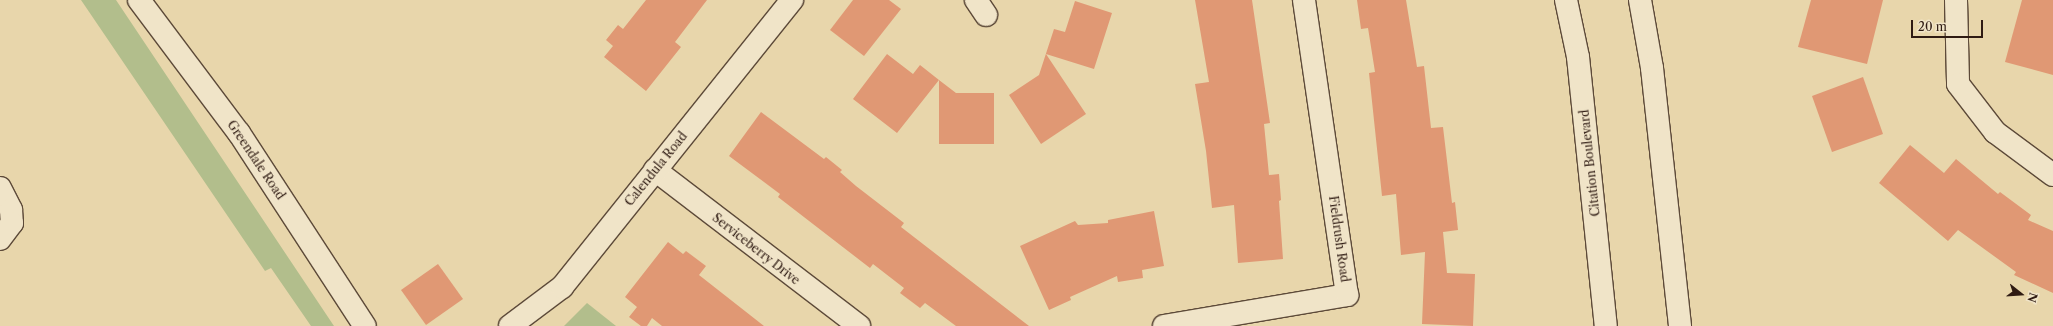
<!DOCTYPE html>
<style>
body{margin:0}
#map{position:relative;width:2053px;height:326px;overflow:hidden;background:#e8d6ab;font-family:"Libre Caslon Text",serif}
div>[style]{position:absolute}
[style*='--x']{left:calc(var(--x)*1px);top:calc(var(--y)*1px);width:calc(var(--w)*1px);rotate:calc(var(--a)*1deg)}
.green>*{inset:0;background:#b2be8c}
.building>*{inset:0;background:#e09874}
.roads{filter:drop-shadow(1px 0 #5d4a39) drop-shadow(-1px 0 #5d4a39) drop-shadow(0 1px #5d4a39) drop-shadow(0 -1px #5d4a39)}
.minor>*{height:22px;margin:-11px;padding:0 11px;transform-origin:11px;border-radius:11px;background:#f0e4c8}
.tertiary>*{height:22px;margin:-11px;padding:0 11px;transform-origin:11px;border-radius:11px;background:#f0e4c8}
.secondary>*{height:22px;margin:-11px;padding:0 11px;transform-origin:11px;border-radius:11px;background:#f0e4c8}
span{translate:-50% -50%;white-space:nowrap;text-align:center;line-height:1.15;-webkit-text-stroke:3px #f0e4c8;paint-order:stroke}
.street-label{font-size:12px;color:#2f1b13}
.north{position:absolute;left:2001px;top:274px;width:40px;height:40px;-webkit-text-stroke:3px #f0e4c8;paint-order:stroke;rotate:107deg;font-size:11px;font-weight:700;line-height:16px;text-align:center;color:#2f1b13}
.north::after{content:'';display:block;margin:auto;width:14px;height:18px;background:#2f1b13;clip-path:polygon(50% 0,100% 100%,50% 72%,0 100%)}
.scale{position:absolute;left:1911px;top:20px;width:72px;height:18px;box-sizing:border-box;border:2px solid #2f1b13;border-top:0;padding-left:5px;font-size:12px;line-height:14px;white-space:nowrap;color:#2f1b13;-webkit-text-stroke:3px #f0e4c8;paint-order:stroke}
</style>
<div id="map">
<div class="green">
<div style="clip-path:polygon(81px 0,116px 0,334px 326px,311px 326px,271px 268px,265px 271px)"></div>
<div style="clip-path:polygon(587px 303px,616px 326px,564px 326px)"></div>
</div>
<div class="building">
<div style="clip-path:polygon(646px 0,707px 0,675px 42px,681px 47px,646px 91px,604px 57px,613px 46px,606px 40px,618px 25px,623px 29px)"></div>
<div style="clip-path:polygon(853px 0,889px 0,901px 9px,864px 56px,830px 30px)"></div>
<div style="clip-path:polygon(1195px 0,1252px 0,1270px 123px,1264px 124px,1269px 175px,1279px 174px,1281px 200px,1279px 201px,1283px 259px,1238px 263px,1234px 205px,1212px 208px,1206px 151px,1195px 84px,1209px 82px)"></div>
<div style="clip-path:polygon(1357px 0,1406px 0,1417px 67px,1424px 66px,1431px 128px,1443px 127px,1452px 203px,1455px 202px,1458px 230px,1443px 232px,1447px 273px,1475px 274px,1473px 326px,1422px 324px,1425px 252px,1401px 255px,1396px 194px,1382px 196px,1369px 73px,1375px 72px,1368px 28px,1361px 29px)"></div>
<div style="clip-path:polygon(1811px 0,1883px 0,1867px 64px,1798px 47px)"></div>
<div style="clip-path:polygon(2022px 0,2053px 0,2053px 75px,2005px 62px)"></div>
<div style="clip-path:polygon(1075px 1px,1112px 13px,1094px 69px,1046px 54px,1086px 114px,1041px 144px,1009px 95px,1039px 75px,1054px 29px,1065px 32px)"></div>
<div style="clip-path:polygon(887px 54px,913px 74px,920px 65px,939px 80px,897px 133px,853px 99px)"></div>
<div style="clip-path:polygon(1863px 77px,1883px 134px,1832px 152px,1812px 96px)"></div>
<div style="clip-path:polygon(939px 80px,956px 93px,994px 93px,994px 144px,939px 144px)"></div>
<div style="clip-path:polygon(761px 112px,824px 159px,826px 157px,842px 170px,840px 172px,856px 186px,904px 223px,901px 227px,1029px 326px,956px 326px,925px 303px,920px 308px,900px 293px,904px 288px,873px 264px,870px 268px,778px 197px,780px 194px,729px 156px)"></div>
<div style="clip-path:polygon(1910px 145px,1944px 173px,1956px 159px,1998px 194px,2000px 192px,2031px 215px,2028px 220px,2053px 231px,2053px 293px,2014px 275px,2016px 272px,1958px 230px,1948px 241px,1879px 183px)"></div>
<div style="clip-path:polygon(1154px 211px,1164px 266px,1142px 270px,1143px 278px,1118px 282px,1117px 276px,1070px 297px,1071px 300px,1049px 310px,1020px 246px,1075px 221px,1078px 225px,1108px 223px,1108px 220px)"></div>
<div style="clip-path:polygon(668px 242px,683px 254px,686px 251px,706px 266px,699px 275px,764px 326px,662px 326px,652px 318px,647px 326px,641px 326px,629px 317px,637px 307px,625px 297px)"></div>
<div style="clip-path:polygon(438px 264px,463px 299px,426px 325px,401px 290px)"></div>
</div>
<div class="roads">
<div class="minor">
<div style="--x:976;--y:0;--w:18;--a:56"></div>
<div style="--x:1956;--y:0;--w:84;--a:88.6"></div>
<div style="--x:1958;--y:84;--w:61;--a:52.4"></div>
<div style="--x:1995;--y:132;--w:72;--a:36.6"></div>
<div style="--x:655;--y:170;--w:257;--a:37.4"></div>
<div style="--x:0;--y:188;--w:25;--a:63"></div>
<div style="--x:11;--y:210;--w:13;--a:86"></div>
<div style="--x:12;--y:223;--w:20;--a:127"></div>
<div style="--x:510;--y:326;--w:65;--a:-36.9"></div>
<div style="--x:562;--y:287;--w:368;--a:-51.3"></div>
<div style="--x:1164;--y:326;--w:186;--a:-9.6"></div>
<div style="--x:1347;--y:295;--w:298;--a:-98.3"></div>
</div>
<div class="tertiary">
<div style="--x:139;--y:0;--w:166;--a:53.1"></div>
<div style="--x:239;--y:133;--w:230;--a:56.9"></div>
</div>
<div class="secondary">
<div style="--x:1566;--y:0;--w:58;--a:78.1"></div>
<div style="--x:1578;--y:57;--w:270;--a:84.1"></div>
<div style="--x:1640;--y:0;--w:69;--a:80"></div>
<div style="--x:1652;--y:68;--w:260;--a:83.8"></div>
</div>
</div>
<div class="street-label">
<span style="left:256px;top:160px;rotate:56deg">Greendale Road</span>
<span style="left:1590px;top:163px;rotate:-96deg">Citation Boulevard</span>
<span style="left:656px;top:169px;rotate:-51deg">Calendula Road</span>
<span style="left:1339px;top:239px;rotate:82deg">Fieldrush Road</span>
<span style="left:756px;top:249px;rotate:38deg">Serviceberry Drive</span>
</div>
<div class="north">N</div>
<div class="scale">20 m</div>
</div>
